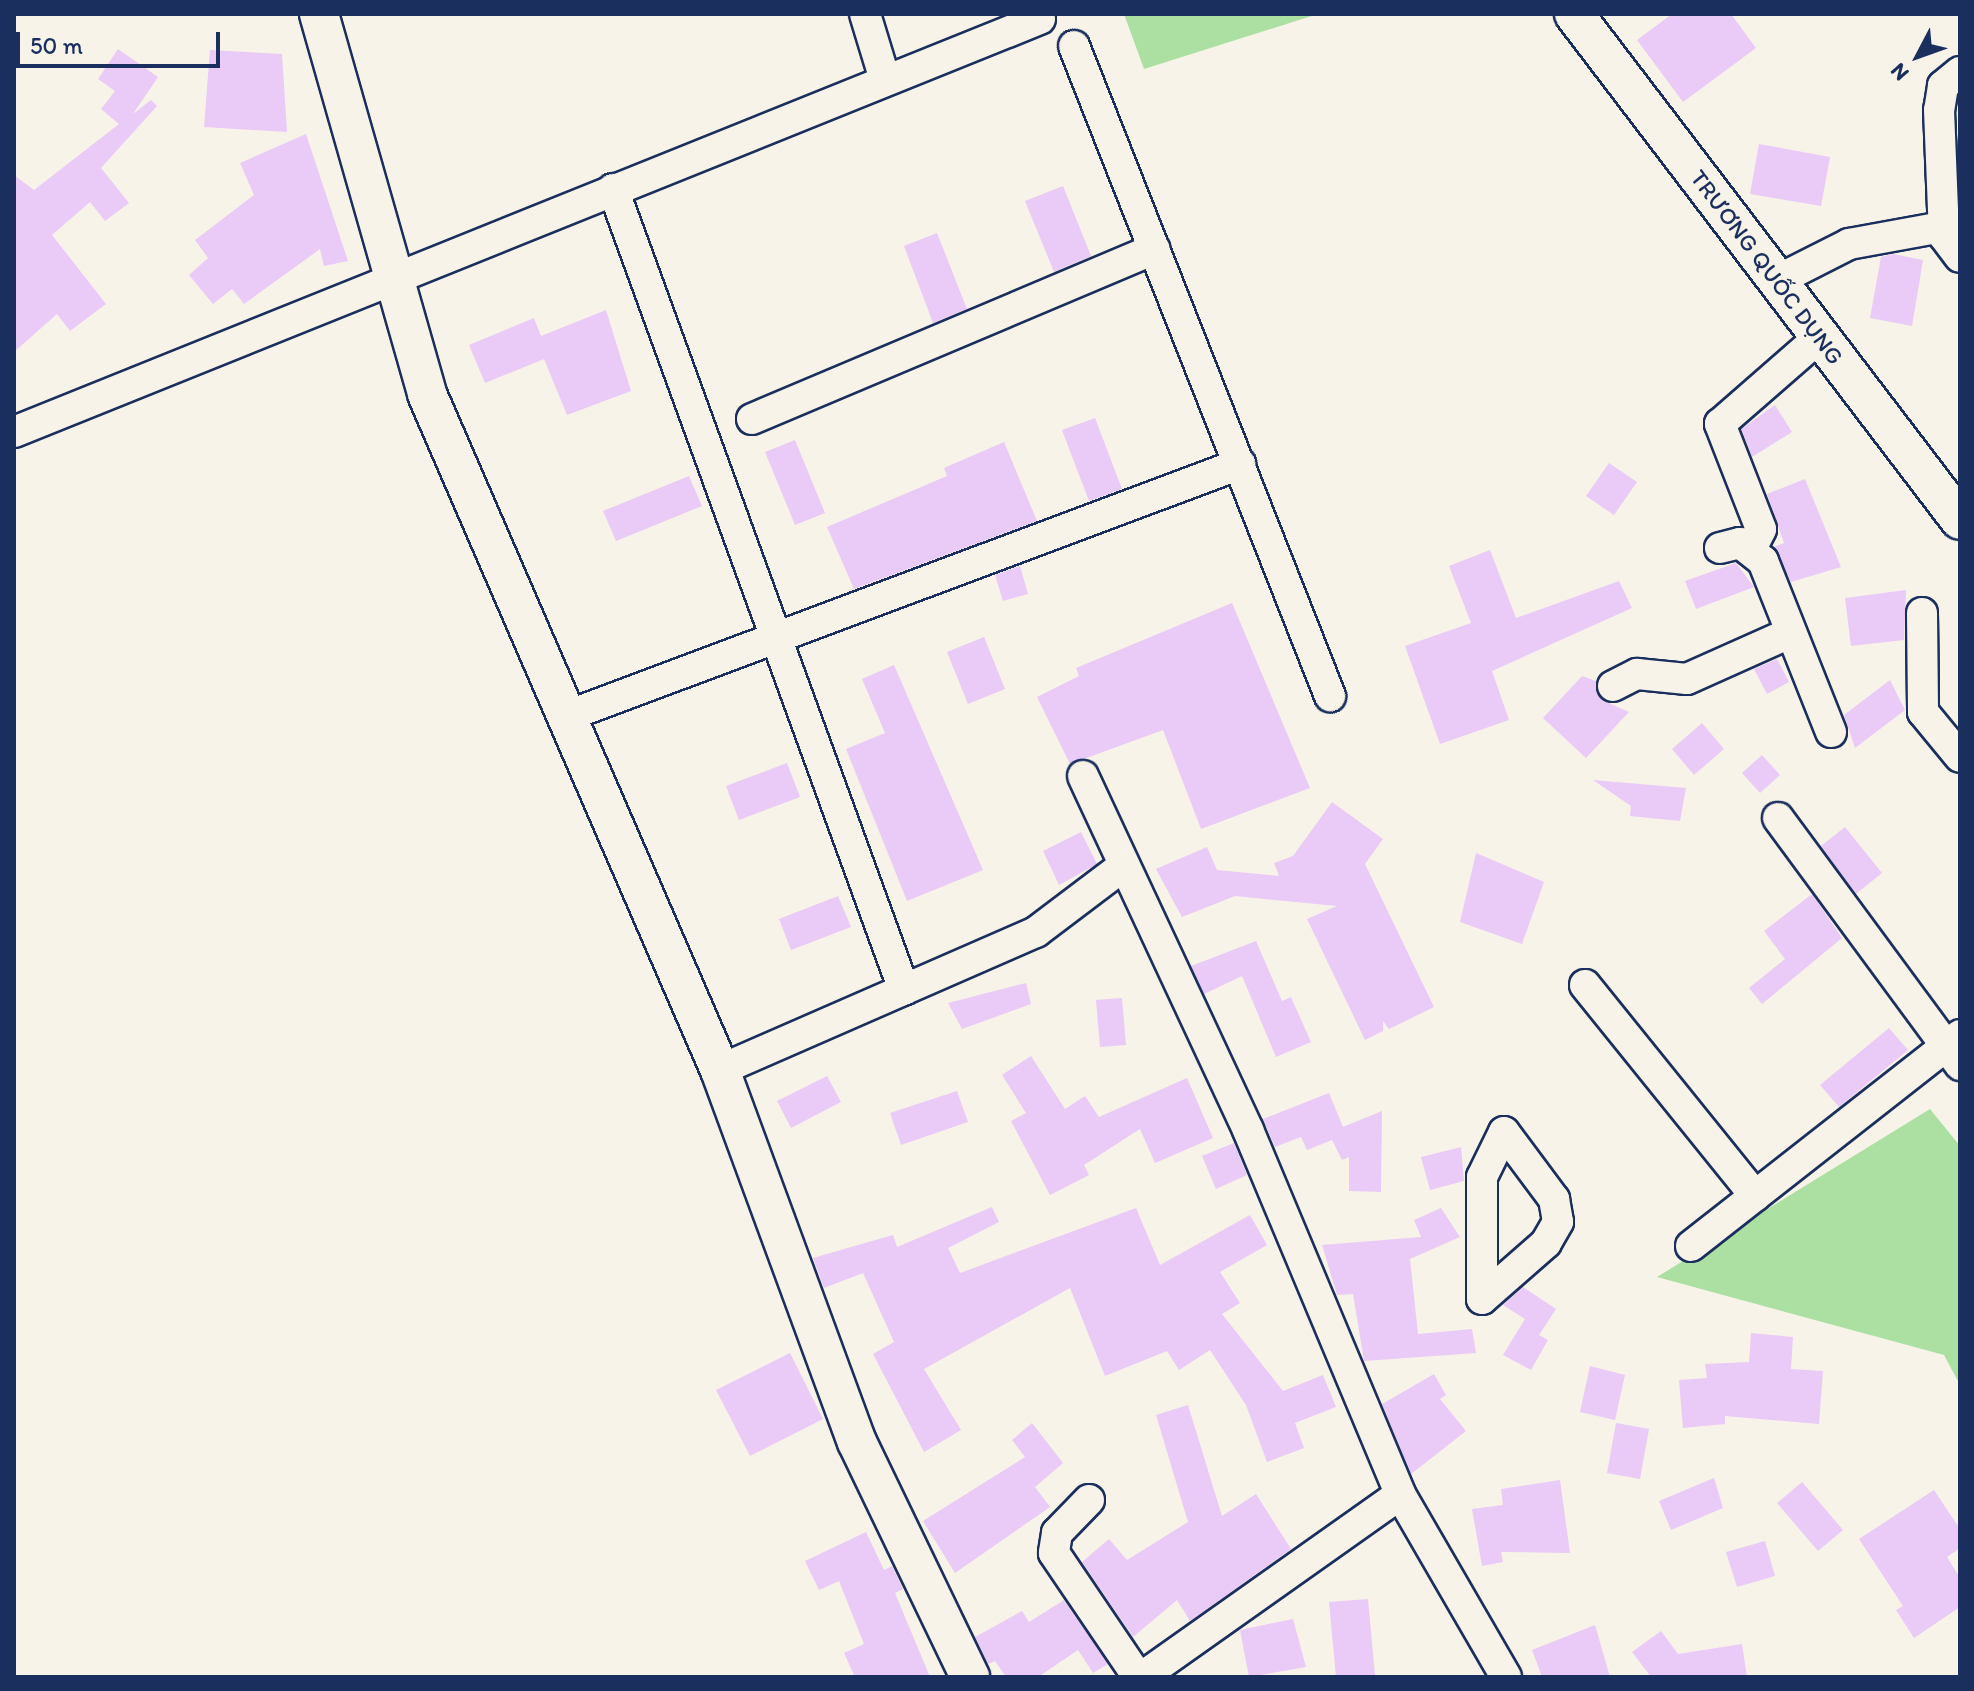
<!DOCTYPE html>
<meta charset="utf-8">
<style>
body{margin:0}
#map{position:relative;width:1974px;height:1691px;overflow:hidden;background:#f7f3e8;font-family:Itim,sans-serif}
div>[style]{position:absolute}
[style*='--x']{left:calc(var(--x)*1px);top:calc(var(--y)*1px);width:calc(var(--w)*1px);rotate:calc(var(--a)*1deg)}
.green>*{inset:0;background:#abe0a2}
.building>*{inset:0;background:#eacaf7}
.roads{filter:drop-shadow(2px 0 #1b2f5e) drop-shadow(-2px 0 #1b2f5e) drop-shadow(0 2px #1b2f5e) drop-shadow(0 -2px #1b2f5e)}
.minor>*{height:30px;margin:-15px;padding:0 15px;transform-origin:15px;border-radius:15px;background:#f7f3e8}
.tertiary>*{height:38px;margin:-19px;padding:0 19px;transform-origin:19px;border-radius:19px;background:#f7f3e8}
span{translate:-50% -50%;white-space:nowrap;text-align:center;line-height:1.15;-webkit-text-stroke:8px #f7f3e8;paint-order:stroke}
.street-label{font-size:24px;color:#1b2f5e}
.frame{position:absolute;inset:0;border:16px solid #1b2f5e;pointer-events:none}
.north{position:absolute;left:1878px;top:16px;width:80px;height:80px;-webkit-text-stroke:6px #f7f3e8;paint-order:stroke;rotate:229deg;font-size:22px;font-weight:700;line-height:32px;text-align:center;color:#1b2f5e}
.north::after{content:'';display:block;margin:auto;width:28px;height:36px;background:#1b2f5e;clip-path:polygon(50% 0,100% 100%,50% 72%,0 100%)}
.scale{position:absolute;left:16px;top:32px;width:204px;height:36px;box-sizing:border-box;border:4px solid #1b2f5e;border-top:0;padding-left:10px;font-size:24px;line-height:28px;white-space:nowrap;color:#1b2f5e;-webkit-text-stroke:6px #f7f3e8;paint-order:stroke}
</style>
<div id="map">
<div class="green">
<div style="clip-path:polygon(1124px 14px,1318px 14px,1144px 69px)"></div>
<div style="clip-path:polygon(1930px 1109px,1960px 1146px,1960px 1385px,1944px 1355px,1657px 1277px)"></div>
</div>
<div class="building">
<div style="clip-path:polygon(1672px 14px,1731px 14px,1756px 48px,1683px 102px,1637px 40px)"></div>
<div style="clip-path:polygon(118px 49px,158px 77px,133px 114px,151px 100px,157px 106px,101px 168px,129px 203px,105px 221px,90px 202px,52px 235px,106px 304px,70px 331px,57px 314px,14px 352px,14px 175px,34px 190px,119px 124px,101px 109px,115px 91px,98px 79px)"></div>
<div style="clip-path:polygon(210px 50px,282px 54px,287px 132px,204px 127px)"></div>
<div style="clip-path:polygon(306px 134px,348px 261px,324px 266px,320px 249px,244px 304px,232px 289px,213px 304px,189px 275px,208px 258px,195px 240px,254px 195px,240px 163px)"></div>
<div style="clip-path:polygon(1759px 144px,1830px 157px,1821px 206px,1750px 194px)"></div>
<div style="clip-path:polygon(1063px 186px,1091px 256px,1054px 272px,1025px 201px)"></div>
<div style="clip-path:polygon(937px 233px,967px 309px,933px 323px,904px 246px)"></div>
<div style="clip-path:polygon(1893px 254px,1923px 260px,1912px 326px,1870px 318px,1881px 257px)"></div>
<div style="clip-path:polygon(606px 310px,631px 391px,567px 415px,544px 359px,485px 383px,469px 345px,534px 318px,541px 336px)"></div>
<div style="clip-path:polygon(1775px 405px,1792px 432px,1752px 457px,1741px 429px)"></div>
<div style="clip-path:polygon(1095px 418px,1122px 489px,1089px 501px,1062px 430px)"></div>
<div style="clip-path:polygon(795px 440px,825px 513px,795px 525px,765px 452px)"></div>
<div style="clip-path:polygon(1004px 442px,1037px 521px,854px 589px,827px 527px,947px 476px,944px 468px)"></div>
<div style="clip-path:polygon(1609px 463px,1637px 482px,1614px 515px,1586px 496px)"></div>
<div style="clip-path:polygon(689px 476px,702px 506px,616px 541px,603px 511px)"></div>
<div style="clip-path:polygon(1805px 479px,1841px 567px,1791px 582px,1774px 547px,1784px 543px,1767px 494px)"></div>
<div style="clip-path:polygon(1490px 550px,1516px 618px,1619px 581px,1632px 608px,1492px 671px,1509px 720px,1440px 744px,1405px 646px,1471px 623px,1449px 566px)"></div>
<div style="clip-path:polygon(1736px 563px,1754px 587px,1696px 609px,1685px 581px)"></div>
<div style="clip-path:polygon(1020px 566px,1028px 594px,1003px 601px,995px 575px)"></div>
<div style="clip-path:polygon(1906px 590px,1904px 640px,1851px 646px,1845px 598px)"></div>
<div style="clip-path:polygon(1232px 603px,1310px 788px,1201px 829px,1163px 730px,1070px 764px,1037px 697px,1079px 676px,1076px 668px)"></div>
<div style="clip-path:polygon(984px 637px,1005px 689px,968px 704px,947px 652px)"></div>
<div style="clip-path:polygon(1777px 659px,1789px 682px,1767px 694px,1754px 669px)"></div>
<div style="clip-path:polygon(894px 665px,983px 870px,907px 901px,846px 749px,885px 733px,862px 679px)"></div>
<div style="clip-path:polygon(1582px 676px,1596px 681px,1602px 700px,1629px 712px,1586px 758px,1543px 718px)"></div>
<div style="clip-path:polygon(1890px 680px,1905px 710px,1855px 748px,1844px 715px)"></div>
<div style="clip-path:polygon(1702px 723px,1724px 749px,1694px 775px,1672px 749px)"></div>
<div style="clip-path:polygon(1762px 755px,1780px 775px,1760px 793px,1742px 773px)"></div>
<div style="clip-path:polygon(787px 763px,800px 797px,739px 820px,726px 786px)"></div>
<div style="clip-path:polygon(1593px 780px,1686px 788px,1680px 821px,1630px 816px,1631px 806px)"></div>
<div style="clip-path:polygon(1332px 802px,1383px 839px,1365px 864px,1434px 1007px,1389px 1029px,1383px 1021px,1383px 1031px,1365px 1040px,1307px 919px,1337px 906px,1235px 896px,1182px 917px,1156px 869px,1207px 847px,1217px 870px,1279px 876px,1274px 863px,1293px 856px)"></div>
<div style="clip-path:polygon(1845px 827px,1882px 873px,1856px 894px,1821px 846px)"></div>
<div style="clip-path:polygon(1081px 832px,1097px 864px,1059px 885px,1043px 851px)"></div>
<div style="clip-path:polygon(1476px 853px,1544px 882px,1522px 944px,1460px 922px)"></div>
<div style="clip-path:polygon(1812px 894px,1842px 938px,1762px 1004px,1749px 988px,1785px 959px,1764px 931px)"></div>
<div style="clip-path:polygon(838px 896px,851px 927px,791px 950px,779px 919px)"></div>
<div style="clip-path:polygon(1256px 941px,1282px 1001px,1291px 997px,1311px 1042px,1276px 1057px,1242px 976px,1204px 994px,1191px 966px)"></div>
<div style="clip-path:polygon(1026px 983px,1031px 1004px,962px 1029px,948px 1003px)"></div>
<div style="clip-path:polygon(1122px 998px,1126px 1045px,1100px 1047px,1096px 1000px)"></div>
<div style="clip-path:polygon(1889px 1028px,1908px 1050px,1839px 1107px,1820px 1085px)"></div>
<div style="clip-path:polygon(1031px 1056px,1065px 1109px,1085px 1096px,1099px 1117px,1187px 1078px,1213px 1138px,1155px 1163px,1140px 1129px,1084px 1165px,1089px 1175px,1050px 1195px,1011px 1121px,1026px 1113px,1002px 1075px)"></div>
<div style="clip-path:polygon(827px 1076px,841px 1102px,791px 1128px,777px 1101px)"></div>
<div style="clip-path:polygon(957px 1091px,968px 1122px,901px 1145px,890px 1113px)"></div>
<div style="clip-path:polygon(1329px 1093px,1343px 1127px,1382px 1111px,1381px 1192px,1349px 1191px,1349px 1157px,1342px 1160px,1332px 1140px,1307px 1150px,1301px 1137px,1275px 1147px,1263px 1119px)"></div>
<div style="clip-path:polygon(1234px 1143px,1247px 1175px,1216px 1189px,1202px 1156px)"></div>
<div style="clip-path:polygon(1461px 1147px,1464px 1181px,1430px 1190px,1421px 1157px)"></div>
<div style="clip-path:polygon(992px 1207px,999px 1222px,948px 1248px,960px 1273px,1136px 1208px,1160px 1265px,1250px 1215px,1267px 1245px,1220px 1272px,1240px 1303px,1222px 1314px,1283px 1391px,1323px 1375px,1336px 1407px,1295px 1423px,1304px 1448px,1267px 1462px,1246px 1405px,1210px 1350px,1179px 1370px,1167px 1351px,1105px 1376px,1070px 1288px,924px 1369px,961px 1430px,924px 1452px,873px 1354px,894px 1342px,863px 1273px,824px 1288px,813px 1258px,893px 1235px,897px 1247px)"></div>
<div style="clip-path:polygon(1441px 1208px,1460px 1237px,1410px 1259px,1418px 1334px,1472px 1329px,1476px 1353px,1364px 1361px,1353px 1294px,1337px 1295px,1322px 1245px,1421px 1237px,1414px 1220px)"></div>
<div style="clip-path:polygon(1523px 1287px,1556px 1309px,1539px 1335px,1548px 1340px,1531px 1370px,1503px 1355px,1525px 1319px,1503px 1305px)"></div>
<div style="clip-path:polygon(1751px 1333px,1793px 1337px,1791px 1369px,1823px 1371px,1819px 1424px,1725px 1416px,1725px 1424px,1683px 1428px,1679px 1380px,1707px 1378px,1705px 1364px,1749px 1362px)"></div>
<div style="clip-path:polygon(790px 1353px,823px 1419px,750px 1456px,716px 1390px)"></div>
<div style="clip-path:polygon(1590px 1366px,1625px 1375px,1615px 1420px,1580px 1412px)"></div>
<div style="clip-path:polygon(1434px 1374px,1446px 1395px,1440px 1399px,1466px 1431px,1411px 1474px,1382px 1404px)"></div>
<div style="clip-path:polygon(1188px 1405px,1222px 1516px,1256px 1494px,1291px 1549px,1190px 1621px,1177px 1600px,1133px 1637px,1082px 1562px,1109px 1539px,1127px 1560px,1188px 1522px,1156px 1415px)"></div>
<div style="clip-path:polygon(1032px 1423px,1063px 1463px,1035px 1487px,1050px 1507px,955px 1573px,923px 1521px,1025px 1457px,1012px 1440px)"></div>
<div style="clip-path:polygon(1616px 1423px,1649px 1429px,1640px 1479px,1607px 1473px)"></div>
<div style="clip-path:polygon(1714px 1478px,1723px 1508px,1671px 1530px,1659px 1501px)"></div>
<div style="clip-path:polygon(1560px 1480px,1570px 1553px,1501px 1552px,1503px 1562px,1482px 1566px,1472px 1509px,1503px 1505px,1501px 1489px)"></div>
<div style="clip-path:polygon(1802px 1482px,1843px 1530px,1818px 1551px,1777px 1503px)"></div>
<div style="clip-path:polygon(1934px 1490px,1960px 1529px,1960px 1548px,1947px 1557px,1960px 1578px,1960px 1607px,1914px 1638px,1896px 1610px,1903px 1606px,1859px 1539px)"></div>
<div style="clip-path:polygon(866px 1532px,884px 1570px,892px 1566px,903px 1589px,895px 1593px,930px 1677px,855px 1677px,844px 1653px,864px 1644px,839px 1581px,819px 1590px,805px 1561px)"></div>
<div style="clip-path:polygon(1765px 1541px,1775px 1576px,1737px 1587px,1726px 1552px)"></div>
<div style="clip-path:polygon(1368px 1599px,1375px 1675px,1336px 1677px,1329px 1602px)"></div>
<div style="clip-path:polygon(1064px 1600px,1108px 1664px,1093px 1673px,1078px 1650px,1038px 1677px,1006px 1677px,995px 1661px,988px 1664px,975px 1637px,1022px 1611px,1029px 1622px)"></div>
<div style="clip-path:polygon(1293px 1619px,1306px 1667px,1249px 1677px,1240px 1630px)"></div>
<div style="clip-path:polygon(1595px 1625px,1610px 1677px,1542px 1677px,1532px 1650px)"></div>
<div style="clip-path:polygon(1661px 1631px,1678px 1654px,1742px 1644px,1747px 1677px,1651px 1677px,1632px 1652px)"></div>
</div>
<div class="roads">
<div class="minor">
<div style="--x:865;--y:14;--w:69;--a:73.1"></div>
<div style="--x:1074;--y:46;--w:699;--a:68.5"></div>
<div style="--x:1960;--y:72;--w:22;--a:141"></div>
<div style="--x:1943;--y:86;--w:24;--a:99"></div>
<div style="--x:1939;--y:110;--w:126;--a:87.7"></div>
<div style="--x:1944;--y:236;--w:26;--a:53"></div>
<div style="--x:613;--y:189;--w:852;--a:70.03"></div>
<div style="--x:1778;--y:280;--w:80;--a:-26.9"></div>
<div style="--x:1849;--y:244;--w:96;--a:-10.3"></div>
<div style="--x:752;--y:419;--w:437;--a:-22.9"></div>
<div style="--x:14;--y:432;--w:1106;--a:-21.93"></div>
<div style="--x:1720;--y:548;--w:21;--a:-14"></div>
<div style="--x:1740;--y:543;--w:29;--a:38"></div>
<div style="--x:1763;--y:561;--w:184;--a:68.3"></div>
<div style="--x:1751;--y:549;--w:22;--a:-63"></div>
<div style="--x:1761;--y:529;--w:113;--a:-111.3"></div>
<div style="--x:1720;--y:424;--w:134;--a:-41.1"></div>
<div style="--x:1922;--y:613;--w:99;--a:89.4"></div>
<div style="--x:1923;--y:712;--w:58;--a:50.6"></div>
<div style="--x:1613;--y:686;--w:27;--a:-27"></div>
<div style="--x:1637;--y:674;--w:50;--a:5.7"></div>
<div style="--x:1687;--y:679;--w:113;--a:-24.1"></div>
<div style="--x:567;--y:716;--w:719;--a:-20.53"></div>
<div style="--x:1083;--y:776;--w:391;--a:65"></div>
<div style="--x:1248;--y:1130;--w:394;--a:67.3"></div>
<div style="--x:1400;--y:1494;--w:211;--a:59.9"></div>
<div style="--x:1778;--y:818;--w:307;--a:53.6"></div>
<div style="--x:1585;--y:985;--w:271;--a:51.1"></div>
<div style="--x:720;--y:1070;--w:345;--a:-23.6"></div>
<div style="--x:1036;--y:932;--w:108;--a:-37.1"></div>
<div style="--x:1504;--y:1132;--w:84;--a:53.3"></div>
<div style="--x:1554;--y:1199;--w:23;--a:80"></div>
<div style="--x:1558;--y:1222;--w:24;--a:120"></div>
<div style="--x:1546;--y:1243;--w:85;--a:138.8"></div>
<div style="--x:1482;--y:1299;--w:122;--a:-90"></div>
<div style="--x:1482;--y:1177;--w:50;--a:-63.9"></div>
<div style="--x:1691;--y:1246;--w:342;--a:-38.1"></div>
<div style="--x:1089;--y:1500;--w:46;--a:134.1"></div>
<div style="--x:1057;--y:1533;--w:20;--a:99"></div>
<div style="--x:1054;--y:1553;--w:150;--a:55.9"></div>
<div style="--x:1142;--y:1677;--w:316;--a:-35.3"></div>
</div>
<div class="tertiary">
<div style="--x:319;--y:14;--w:395;--a:74.1"></div>
<div style="--x:427;--y:394;--w:737;--a:66.57"></div>
<div style="--x:720;--y:1070;--w:396;--a:69.8"></div>
<div style="--x:857;--y:1442;--w:261;--a:64.3"></div>
<div style="--x:1574;--y:14;--w:636;--a:52.66"></div>
</div>
</div>
<div class="street-label">
<span style="left:1767px;top:267px;rotate:53deg">TRƯƠNG QUỐC DỤNG</span>
</div>
<div class="frame"></div>
<div class="north">N</div>
<div class="scale">50 m</div>
</div>
